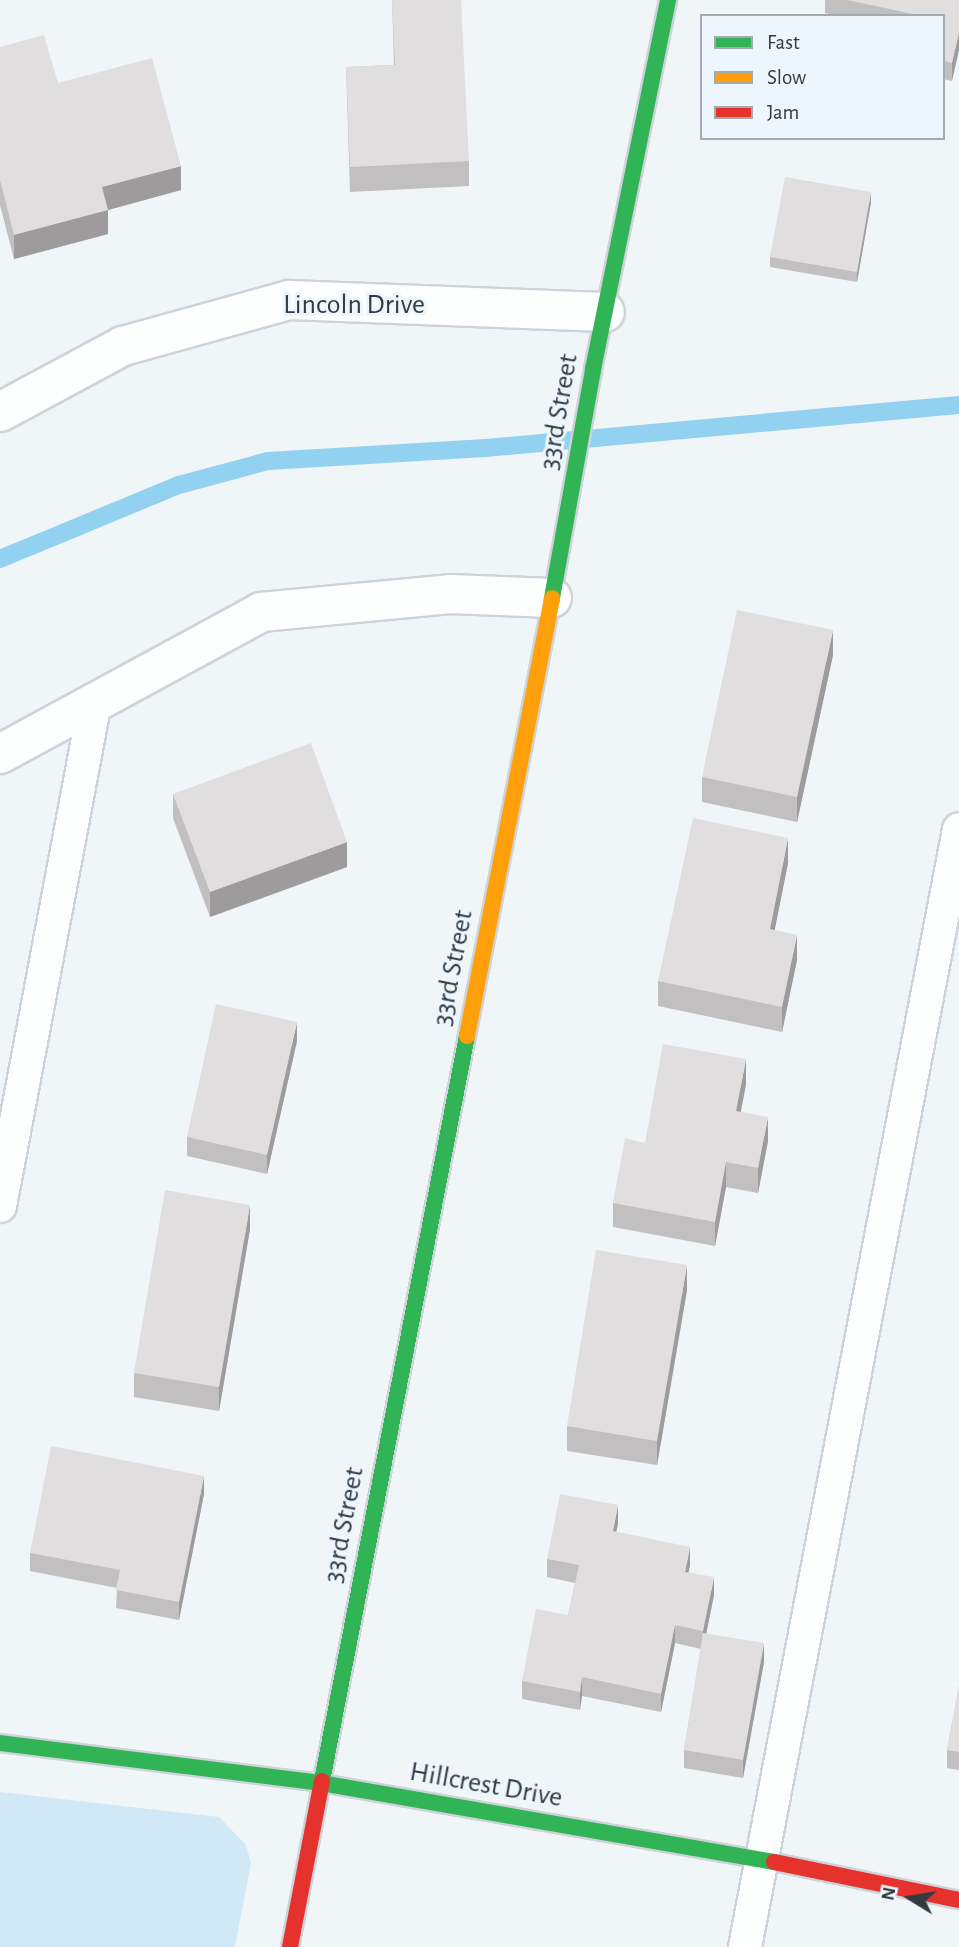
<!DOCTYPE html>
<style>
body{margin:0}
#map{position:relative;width:959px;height:1947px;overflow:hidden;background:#f0f5f8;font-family:"Alegreya Sans",sans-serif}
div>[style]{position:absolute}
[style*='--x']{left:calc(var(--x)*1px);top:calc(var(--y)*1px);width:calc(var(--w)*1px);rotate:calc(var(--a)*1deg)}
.green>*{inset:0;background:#d1e9f7}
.stream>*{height:18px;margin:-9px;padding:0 9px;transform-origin:9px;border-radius:9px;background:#93d1f0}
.roads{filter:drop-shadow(2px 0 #cdd3d8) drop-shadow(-2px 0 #cdd3d8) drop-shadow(0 2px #cdd3d8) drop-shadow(0 -2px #cdd3d8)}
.lane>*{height:32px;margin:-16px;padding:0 16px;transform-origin:16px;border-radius:16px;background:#fdfefe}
.street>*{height:38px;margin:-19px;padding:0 19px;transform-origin:19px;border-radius:19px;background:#fdfefe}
.fast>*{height:16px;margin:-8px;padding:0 8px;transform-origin:8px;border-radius:8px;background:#30b455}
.slow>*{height:16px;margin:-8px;padding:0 8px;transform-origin:8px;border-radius:8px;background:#ff9f0a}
.jam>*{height:16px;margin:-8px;padding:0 8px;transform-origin:8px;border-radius:8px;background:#e5322d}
.wall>*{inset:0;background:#c1bfc0}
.shaded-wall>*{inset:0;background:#9d9b9c}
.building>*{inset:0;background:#e0dedf}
span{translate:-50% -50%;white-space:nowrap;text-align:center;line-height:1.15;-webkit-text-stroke:6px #edf6fc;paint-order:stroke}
.street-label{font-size:28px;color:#313b40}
.legend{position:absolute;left:700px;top:14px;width:245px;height:126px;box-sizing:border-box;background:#edf6fc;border:2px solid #a2abb1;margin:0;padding:9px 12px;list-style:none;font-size:21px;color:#313b40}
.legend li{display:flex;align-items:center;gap:14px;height:35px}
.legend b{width:35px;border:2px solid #a2abb1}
.north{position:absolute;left:875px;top:1863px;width:70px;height:70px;-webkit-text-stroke:5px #edf6fc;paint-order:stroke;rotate:281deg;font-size:19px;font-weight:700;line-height:28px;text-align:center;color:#313b40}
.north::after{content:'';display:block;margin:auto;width:24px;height:32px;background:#313b40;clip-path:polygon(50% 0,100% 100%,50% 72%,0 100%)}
</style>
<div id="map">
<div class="green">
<div style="clip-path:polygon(0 1792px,219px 1817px,246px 1845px,251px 1863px,235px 1947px,0 1947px)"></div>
</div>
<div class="stream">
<div style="--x:0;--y:559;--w:194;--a:-22.5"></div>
<div style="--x:179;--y:485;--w:92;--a:-15.1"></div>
<div style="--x:268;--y:461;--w:218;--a:-3.4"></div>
<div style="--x:486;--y:448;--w:475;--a:-5.2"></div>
</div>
<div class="roads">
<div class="lane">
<div style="--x:0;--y:1206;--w:513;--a:-79.33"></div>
<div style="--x:745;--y:1947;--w:1138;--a:-79.16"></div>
</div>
<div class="street">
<div style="--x:0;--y:412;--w:140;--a:-28.2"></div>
<div style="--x:123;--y:346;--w:172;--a:-15.5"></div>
<div style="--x:289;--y:300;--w:316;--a:2.2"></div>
<div style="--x:0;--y:754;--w:297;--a:-28.5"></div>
<div style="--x:261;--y:612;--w:190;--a:-5.4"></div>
<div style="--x:450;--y:594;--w:102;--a:2.2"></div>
</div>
<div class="fast">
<div style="--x:552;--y:598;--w:233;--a:-79.8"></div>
<div style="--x:593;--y:369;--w:377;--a:-78.5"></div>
<div style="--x:0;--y:1743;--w:323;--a:7.1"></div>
<div style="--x:321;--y:1783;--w:460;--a:9.9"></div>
<div style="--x:322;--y:1781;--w:759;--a:-78.99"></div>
</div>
<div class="slow">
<div style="--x:467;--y:1036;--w:446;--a:-79"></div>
</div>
<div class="jam">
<div style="--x:774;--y:1862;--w:189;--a:11.6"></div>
<div style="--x:290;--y:1947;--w:169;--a:-79.1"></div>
</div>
</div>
<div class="wall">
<div style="clip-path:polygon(392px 0,469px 161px,469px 186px,350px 192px,346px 67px,394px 65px)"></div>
<div style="clip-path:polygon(825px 0,959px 0,952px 81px,943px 79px,943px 16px,836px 16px,825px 13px)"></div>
<div style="clip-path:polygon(0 47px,58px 83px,181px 190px,108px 210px,108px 234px,14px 259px,0 205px)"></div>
<div style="clip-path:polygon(871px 202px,857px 282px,770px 267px,770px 257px)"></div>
<div style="clip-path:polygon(833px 655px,797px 822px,702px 802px,702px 777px)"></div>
<div style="clip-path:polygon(173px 794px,347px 867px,210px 917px,173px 818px)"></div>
<div style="clip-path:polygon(788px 863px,774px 931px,797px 960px,782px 1032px,658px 1006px,658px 981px)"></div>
<div style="clip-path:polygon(297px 1041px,267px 1174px,187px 1156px,187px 1137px)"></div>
<div style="clip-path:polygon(746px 1084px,741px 1112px,768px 1141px,758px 1193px,726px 1187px,715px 1246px,613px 1227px,613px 1203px,645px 1143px)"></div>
<div style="clip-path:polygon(250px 1229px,219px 1411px,134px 1397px,134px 1373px)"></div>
<div style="clip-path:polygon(687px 1290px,657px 1465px,567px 1451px,567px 1426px)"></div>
<div style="clip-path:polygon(204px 1494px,179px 1620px,116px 1608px,117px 1588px,30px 1571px,30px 1553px)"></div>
<div style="clip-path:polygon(618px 1523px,616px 1532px,690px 1565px,688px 1572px,714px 1595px,706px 1634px,764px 1662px,743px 1778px,684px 1768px,684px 1750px,701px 1649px,675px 1643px,661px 1712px,582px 1696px,580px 1710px,522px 1699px,522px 1681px,568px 1615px,575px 1583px,547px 1577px,547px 1559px)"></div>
<div style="clip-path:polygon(959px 1686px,959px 1770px,947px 1768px,947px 1750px)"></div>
</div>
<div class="shaded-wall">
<div style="clip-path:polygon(959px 32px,959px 50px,952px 81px,952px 63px)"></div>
<div style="clip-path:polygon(181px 166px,181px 190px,108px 210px,108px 234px,14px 259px,14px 235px,102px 187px)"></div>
<div style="clip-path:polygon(871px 192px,871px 202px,857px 282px,857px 272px)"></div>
<div style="clip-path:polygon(833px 630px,833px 655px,797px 822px,797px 797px)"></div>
<div style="clip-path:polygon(788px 838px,788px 863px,770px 954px,770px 929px)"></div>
<div style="clip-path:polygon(347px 842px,347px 867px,210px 917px,210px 892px)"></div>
<div style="clip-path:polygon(797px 935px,797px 960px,782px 1032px,782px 1007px)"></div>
<div style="clip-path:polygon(297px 1022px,297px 1041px,267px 1174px,267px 1155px)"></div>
<div style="clip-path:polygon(746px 1059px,746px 1084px,736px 1136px,736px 1111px)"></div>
<div style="clip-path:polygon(768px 1117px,768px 1141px,758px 1193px,758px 1168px)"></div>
<div style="clip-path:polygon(726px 1162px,726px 1187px,715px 1246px,715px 1222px)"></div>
<div style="clip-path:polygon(250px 1205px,250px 1229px,219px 1411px,219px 1387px)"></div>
<div style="clip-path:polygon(687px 1265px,687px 1290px,657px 1465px,657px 1441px)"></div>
<div style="clip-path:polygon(204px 1476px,204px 1494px,179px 1620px,179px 1602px)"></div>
<div style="clip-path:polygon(618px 1505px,618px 1523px,613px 1549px,613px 1531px)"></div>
<div style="clip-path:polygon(690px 1547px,690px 1565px,685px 1590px,685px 1572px)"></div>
<div style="clip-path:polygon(714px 1577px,714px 1595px,703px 1649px,703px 1631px)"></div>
<div style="clip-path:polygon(675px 1625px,675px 1643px,661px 1712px,661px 1694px)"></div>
<div style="clip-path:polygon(764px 1643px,764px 1662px,743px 1778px,743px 1760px)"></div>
<div style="clip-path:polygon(582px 1677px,582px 1696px,580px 1710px,580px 1692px)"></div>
</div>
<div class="building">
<div style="clip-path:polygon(392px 0,461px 0,469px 161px,350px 167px,346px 67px,395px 65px)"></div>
<div style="clip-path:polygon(847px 0,959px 0,959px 32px,952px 63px,943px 61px,943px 16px,912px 16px,913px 14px)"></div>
<div style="clip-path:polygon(44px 35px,58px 83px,152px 58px,181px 166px,102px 187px,108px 210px,14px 235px,0 180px,0 47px)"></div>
<div style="clip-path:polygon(785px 177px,871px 192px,857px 272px,770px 257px)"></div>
<div style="clip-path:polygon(737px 610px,833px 630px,797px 797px,702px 777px)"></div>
<div style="clip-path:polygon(311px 743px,347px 842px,210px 892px,173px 794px)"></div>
<div style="clip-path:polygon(693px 818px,788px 838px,770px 929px,797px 935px,782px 1007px,658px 981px)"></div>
<div style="clip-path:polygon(216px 1004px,297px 1022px,267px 1155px,187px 1137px)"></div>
<div style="clip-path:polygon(663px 1044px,746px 1059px,736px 1111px,768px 1117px,758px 1168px,726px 1162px,715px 1222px,613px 1203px,625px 1138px,645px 1143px)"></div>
<div style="clip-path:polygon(165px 1190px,250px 1205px,219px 1387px,134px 1373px)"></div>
<div style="clip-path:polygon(596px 1250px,687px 1265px,657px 1441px,567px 1426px)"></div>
<div style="clip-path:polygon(51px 1446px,204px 1476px,179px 1602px,116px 1590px,120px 1570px,30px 1553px)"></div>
<div style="clip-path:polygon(560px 1494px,618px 1505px,613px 1531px,690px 1547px,685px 1572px,714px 1577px,703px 1631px,675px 1625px,661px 1694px,582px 1677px,580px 1692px,522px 1681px,536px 1609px,568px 1615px,579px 1565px,547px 1559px)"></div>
<div style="clip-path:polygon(703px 1633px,764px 1643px,743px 1760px,684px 1750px)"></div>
<div style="clip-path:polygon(959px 1686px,959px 1752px,947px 1750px)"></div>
</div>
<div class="street-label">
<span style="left:354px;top:305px">Lincoln Drive</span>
<span style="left:559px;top:412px;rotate:-80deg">33rd Street</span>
<span style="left:453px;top:968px;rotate:-79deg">33rd Street</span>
<span style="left:344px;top:1525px;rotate:-79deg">33rd Street</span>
<span style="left:486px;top:1785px;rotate:10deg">Hillcrest Drive</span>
</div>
<ul class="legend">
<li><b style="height:9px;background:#30b455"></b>Fast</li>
<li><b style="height:9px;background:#ff9f0a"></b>Slow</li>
<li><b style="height:9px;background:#e5322d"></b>Jam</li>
</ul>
<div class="north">N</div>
</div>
